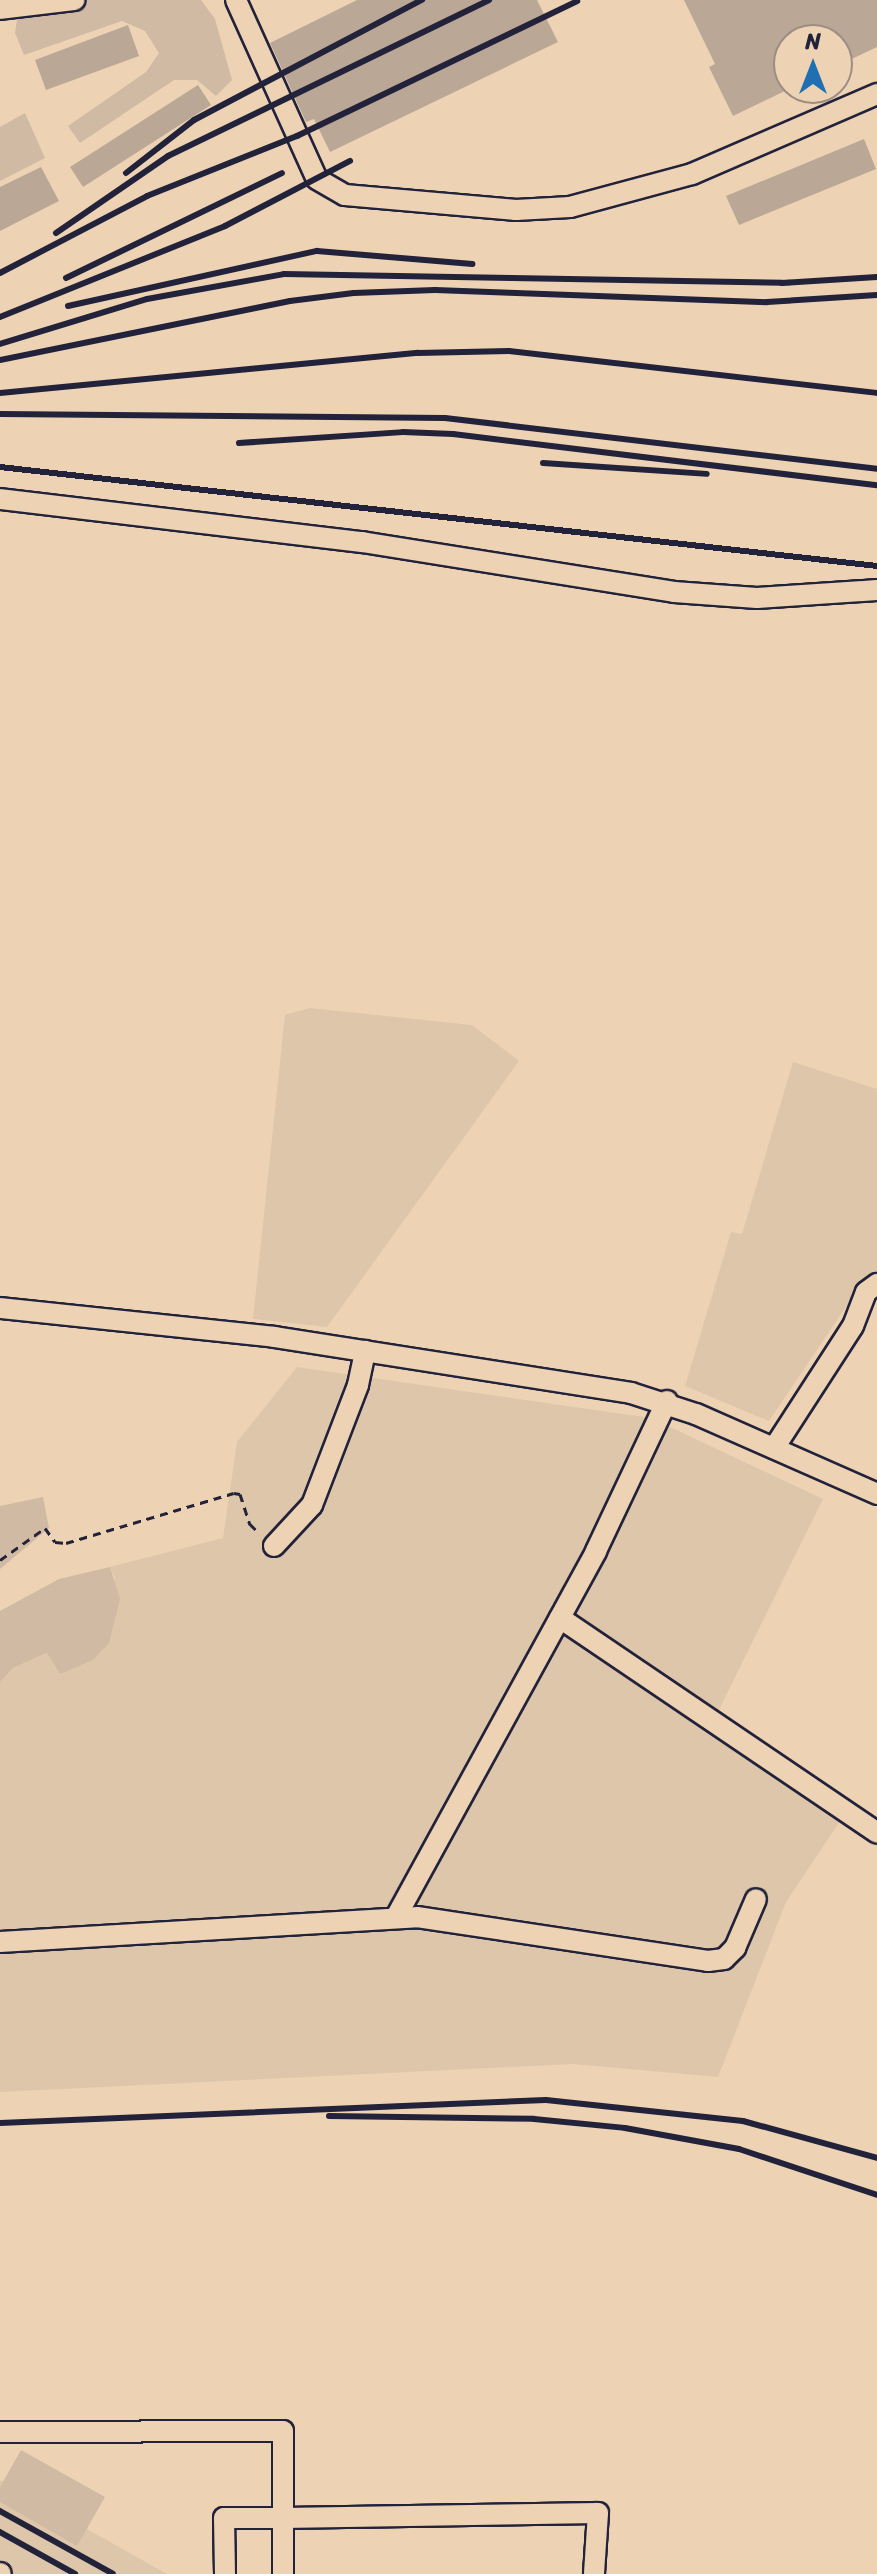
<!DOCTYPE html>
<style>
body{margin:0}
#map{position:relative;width:877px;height:2574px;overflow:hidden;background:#edd3b4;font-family:Sriracha,sans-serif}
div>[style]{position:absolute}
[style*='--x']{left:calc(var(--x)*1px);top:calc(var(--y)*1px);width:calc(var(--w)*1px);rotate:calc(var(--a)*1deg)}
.built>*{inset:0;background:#dec6ab}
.green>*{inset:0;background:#d0baa3}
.building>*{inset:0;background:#baa796}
.path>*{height:3px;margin-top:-1.5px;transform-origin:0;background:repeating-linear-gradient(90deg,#22223b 0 8px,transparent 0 14px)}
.roads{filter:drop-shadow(2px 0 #22223b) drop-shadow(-2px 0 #22223b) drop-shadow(0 2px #22223b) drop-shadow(0 -2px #22223b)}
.minor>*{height:20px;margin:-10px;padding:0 10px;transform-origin:10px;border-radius:10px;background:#edd3b4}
.rail>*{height:6px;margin:-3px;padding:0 3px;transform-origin:3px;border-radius:3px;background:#22223b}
span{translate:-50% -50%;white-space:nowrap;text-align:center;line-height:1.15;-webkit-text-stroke:8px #edd3b4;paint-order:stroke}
.north{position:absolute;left:773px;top:24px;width:80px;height:80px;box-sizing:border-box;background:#edd3b4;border:2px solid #9c8c84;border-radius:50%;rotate:0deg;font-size:22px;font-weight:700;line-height:32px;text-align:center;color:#22223b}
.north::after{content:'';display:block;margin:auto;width:28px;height:36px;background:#1f6fb2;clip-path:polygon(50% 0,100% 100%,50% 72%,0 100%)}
</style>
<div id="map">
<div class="built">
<div style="clip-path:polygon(310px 1008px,472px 1025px,519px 1061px,327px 1327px,253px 1319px,285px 1015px)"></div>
<div style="clip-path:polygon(793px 1062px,877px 1089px,877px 1277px,856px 1292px,769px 1421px,685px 1386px,731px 1232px,742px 1234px)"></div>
<div style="clip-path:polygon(297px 1367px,651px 1418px,823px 1499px,711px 1726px,844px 1815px,786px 1902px,718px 2077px,573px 2064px,0 2092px,0 1682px,13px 1668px,48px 1653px,60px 1674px,115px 1578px,110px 1567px,223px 1538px,237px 1442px)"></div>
<div style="clip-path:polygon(0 2480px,167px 2574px,0 2574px)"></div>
</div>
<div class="green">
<div style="clip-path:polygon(20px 0,201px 0,215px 19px,232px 80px,216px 96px,197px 80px,174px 80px,80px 143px,68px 126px,146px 72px,159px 53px,145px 31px,122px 21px,24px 55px,15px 33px)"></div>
<div style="clip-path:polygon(25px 113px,45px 158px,0 181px,0 127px)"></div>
<div style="clip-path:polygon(43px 1497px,49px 1528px,0 1569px,0 1506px)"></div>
<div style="clip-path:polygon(110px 1567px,120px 1599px,109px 1643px,93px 1660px,60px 1674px,47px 1653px,13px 1668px,0 1682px,0 1611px,59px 1579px)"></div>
<div style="clip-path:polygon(21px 2450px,105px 2497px,77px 2546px,0 2502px,0 2487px)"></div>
</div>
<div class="building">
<div style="clip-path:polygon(357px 0,537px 0,558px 42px,330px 152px,314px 119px,306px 122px,270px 43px)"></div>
<div style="clip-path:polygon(684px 0,877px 0,877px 47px,837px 66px,837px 40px,789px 40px,789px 89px,733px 116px,709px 67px,715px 64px)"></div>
<div style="clip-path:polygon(128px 25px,139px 56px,46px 90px,35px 60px)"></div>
<div style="clip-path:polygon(198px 85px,211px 105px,83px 187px,70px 167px)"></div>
<div style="clip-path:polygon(864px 139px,876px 169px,739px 225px,726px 196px)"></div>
<div style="clip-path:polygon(41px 167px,59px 201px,0 231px,0 187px)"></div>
</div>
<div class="path">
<div style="--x:0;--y:1560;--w:55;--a:-35.4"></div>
<div style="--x:45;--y:1528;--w:17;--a:54"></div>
<div style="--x:55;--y:1542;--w:11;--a:5"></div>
<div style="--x:66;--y:1543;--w:175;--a:-16.6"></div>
<div style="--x:234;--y:1493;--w:6;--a:9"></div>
<div style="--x:240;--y:1494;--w:32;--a:72"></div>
<div style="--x:250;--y:1524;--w:14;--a:45"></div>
</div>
<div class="roads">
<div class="minor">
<div style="--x:236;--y:0;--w:196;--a:65.7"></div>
<div style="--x:317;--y:179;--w:32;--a:30"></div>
<div style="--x:345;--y:195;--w:172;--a:5"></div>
<div style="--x:516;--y:210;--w:54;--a:-3.2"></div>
<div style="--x:570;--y:207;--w:126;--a:-15.1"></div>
<div style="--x:692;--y:174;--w:202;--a:-23.4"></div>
<div style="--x:0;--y:9;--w:75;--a:-6.9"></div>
<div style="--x:0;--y:499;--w:365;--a:6.8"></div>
<div style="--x:362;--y:542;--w:316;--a:9.1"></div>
<div style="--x:674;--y:592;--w:83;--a:4.1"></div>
<div style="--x:757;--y:598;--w:120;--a:-3.8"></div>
<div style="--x:0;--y:1308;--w:276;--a:6"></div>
<div style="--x:274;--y:1337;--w:361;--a:8.9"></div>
<div style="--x:631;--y:1393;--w:68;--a:17.9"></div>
<div style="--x:696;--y:1414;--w:198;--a:23.8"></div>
<div style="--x:774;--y:1448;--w:145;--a:-57.1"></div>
<div style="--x:853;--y:1326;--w:36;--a:-69"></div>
<div style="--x:866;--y:1292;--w:14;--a:-36"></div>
<div style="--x:274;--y:1546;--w:56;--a:-47.2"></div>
<div style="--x:312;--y:1505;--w:129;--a:-69"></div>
<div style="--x:358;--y:1385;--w:35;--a:-78"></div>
<div style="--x:560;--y:1618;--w:383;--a:34.1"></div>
<div style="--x:396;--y:1917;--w:417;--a:-61.3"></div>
<div style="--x:596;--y:1551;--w:166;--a:-64.7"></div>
<div style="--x:0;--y:1942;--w:418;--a:-3.4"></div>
<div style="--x:417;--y:1917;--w:294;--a:8.6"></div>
<div style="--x:708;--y:1961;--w:16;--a:-7"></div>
<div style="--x:724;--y:1959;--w:16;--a:-45"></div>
<div style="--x:735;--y:1948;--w:53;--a:-66.8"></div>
<div style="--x:0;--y:2432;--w:283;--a:-0.2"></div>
<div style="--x:283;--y:2431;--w:87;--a:90"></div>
<div style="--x:283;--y:2518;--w:315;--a:-0.9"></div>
<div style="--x:598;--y:2513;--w:61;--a:93.8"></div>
<div style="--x:0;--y:2573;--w:1;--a:45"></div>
<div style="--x:225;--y:2574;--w:56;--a:-91"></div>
<div style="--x:224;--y:2518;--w:59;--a:0"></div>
<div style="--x:283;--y:2518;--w:56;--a:90"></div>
</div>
</div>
<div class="rail">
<div style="--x:126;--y:173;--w:86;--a:-37.9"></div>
<div style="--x:194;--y:120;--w:258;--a:-27.8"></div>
<div style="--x:56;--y:233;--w:136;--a:-34.5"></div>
<div style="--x:168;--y:156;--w:357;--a:-25.9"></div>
<div style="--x:0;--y:273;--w:166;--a:-27.6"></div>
<div style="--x:147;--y:196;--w:162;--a:-21.8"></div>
<div style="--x:297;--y:136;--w:311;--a:-25.7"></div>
<div style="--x:66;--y:278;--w:240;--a:-25.9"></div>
<div style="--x:68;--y:306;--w:255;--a:-12.5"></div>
<div style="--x:317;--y:251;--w:156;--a:4.8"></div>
<div style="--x:0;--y:317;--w:243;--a:-22"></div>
<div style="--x:225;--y:226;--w:141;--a:-27.5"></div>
<div style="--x:0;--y:344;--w:154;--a:-17"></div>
<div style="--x:147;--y:299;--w:139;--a:-10.3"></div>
<div style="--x:284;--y:274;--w:498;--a:1"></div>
<div style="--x:782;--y:283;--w:95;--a:-3.6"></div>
<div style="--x:0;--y:360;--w:296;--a:-11.5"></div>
<div style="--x:290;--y:301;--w:64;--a:-7.1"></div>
<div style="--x:354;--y:293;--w:81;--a:-2.1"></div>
<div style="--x:435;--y:290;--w:332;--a:2.1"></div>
<div style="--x:767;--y:302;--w:110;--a:-3.6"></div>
<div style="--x:0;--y:393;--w:420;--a:-5.5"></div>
<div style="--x:418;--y:353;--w:91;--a:-1.3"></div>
<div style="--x:509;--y:351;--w:370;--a:6.5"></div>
<div style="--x:0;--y:414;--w:445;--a:0.5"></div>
<div style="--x:445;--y:418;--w:435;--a:6.7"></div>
<div style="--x:239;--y:443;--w:164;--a:-3.8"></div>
<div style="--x:403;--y:432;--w:50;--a:2.3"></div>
<div style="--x:453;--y:434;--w:427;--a:6.9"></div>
<div style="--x:543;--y:463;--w:164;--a:3.8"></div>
<div style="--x:0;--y:467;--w:883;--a:6.44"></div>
<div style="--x:329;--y:2116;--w:205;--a:0.8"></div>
<div style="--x:534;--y:2119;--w:91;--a:5.6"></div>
<div style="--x:625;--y:2128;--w:116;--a:10.4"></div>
<div style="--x:739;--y:2149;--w:145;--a:18.4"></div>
<div style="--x:0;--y:2123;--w:546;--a:-2.41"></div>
<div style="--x:546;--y:2100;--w:198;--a:6.1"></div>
<div style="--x:743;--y:2121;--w:139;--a:15.4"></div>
<div style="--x:0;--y:2511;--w:129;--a:29.1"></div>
<div style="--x:0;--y:2532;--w:86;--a:29.2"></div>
</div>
<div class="north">N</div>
</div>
